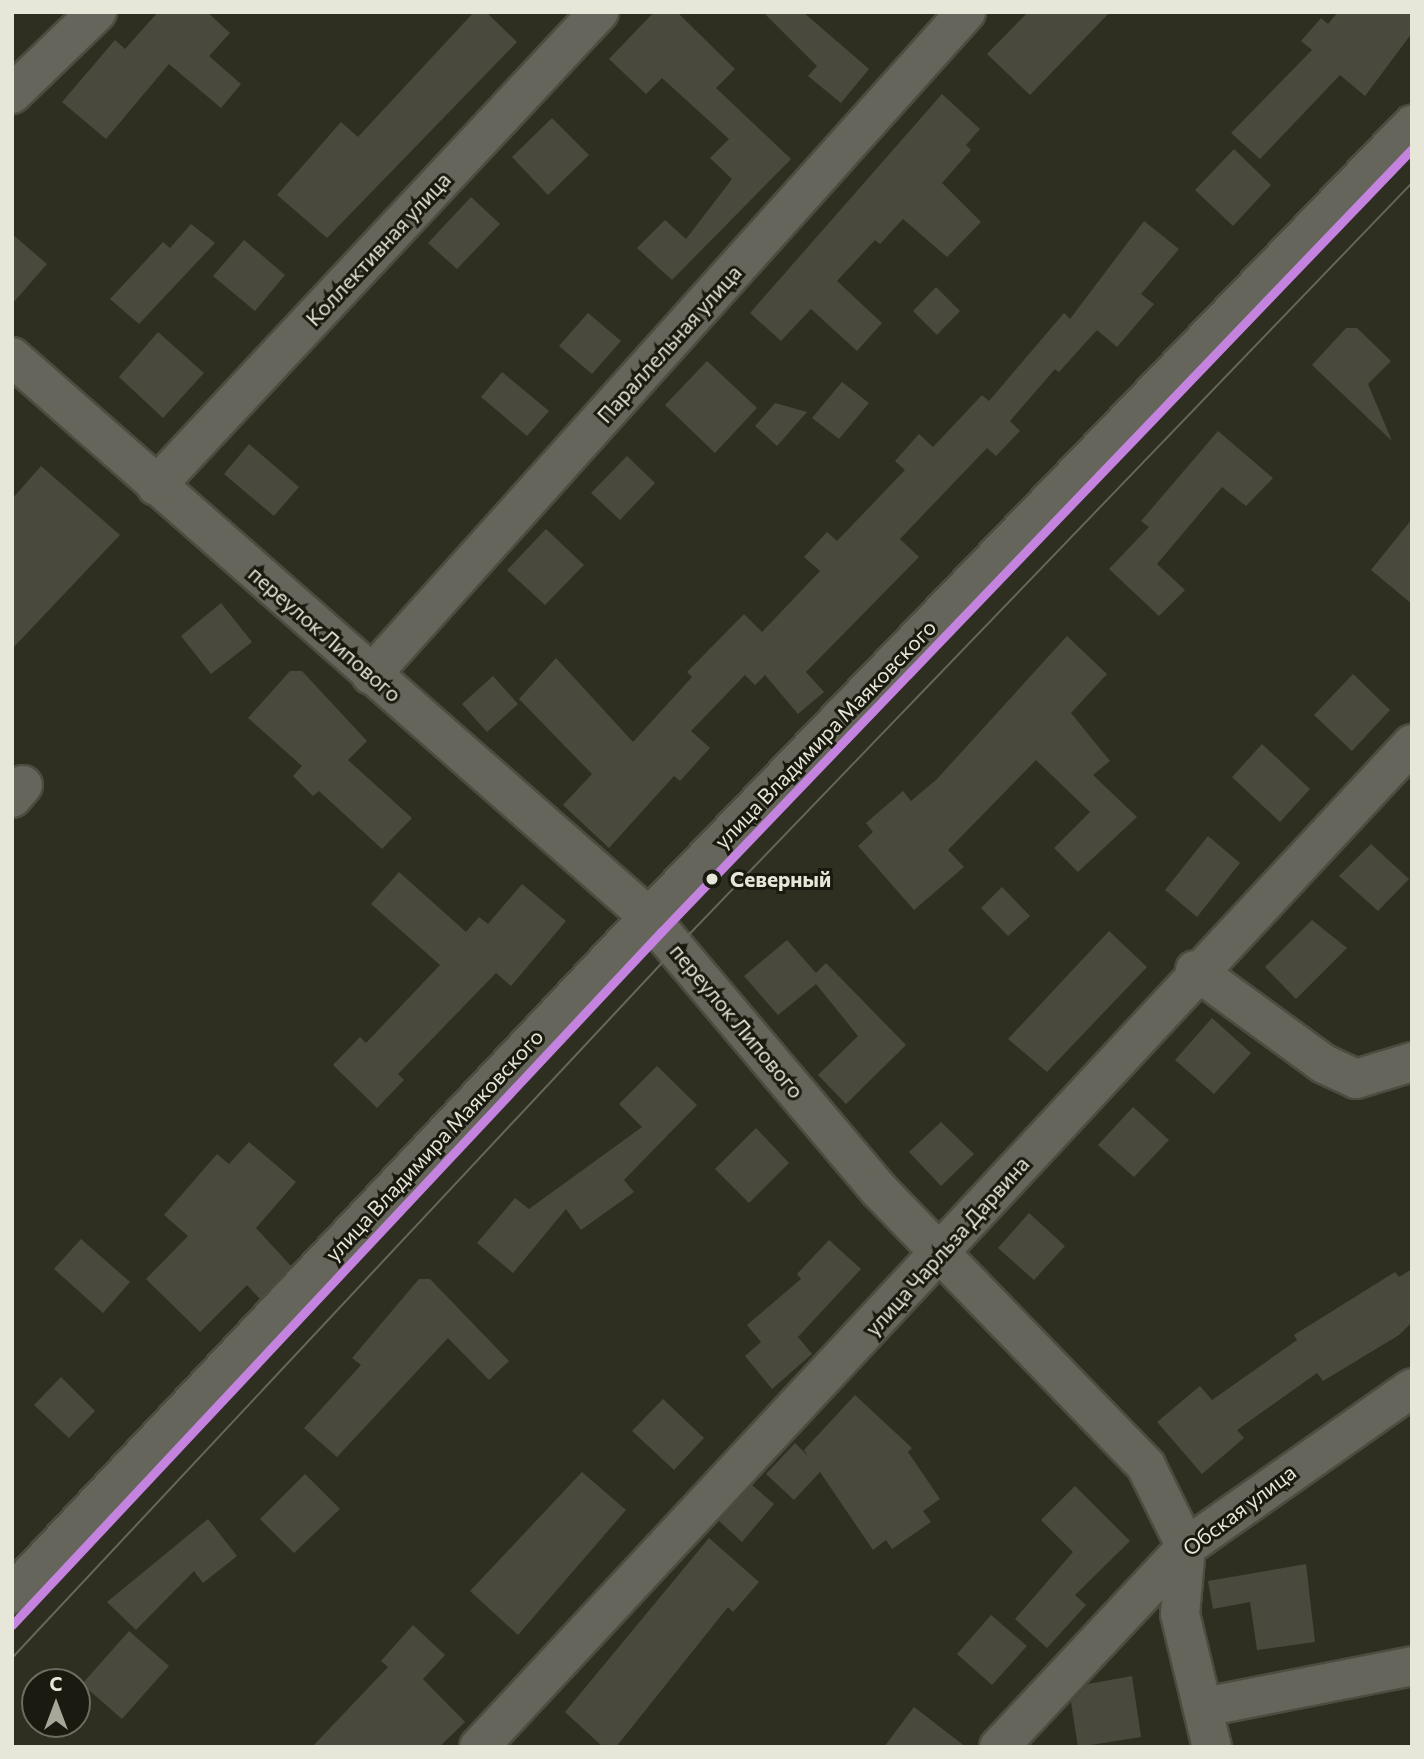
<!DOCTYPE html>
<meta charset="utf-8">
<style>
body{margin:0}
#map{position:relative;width:1424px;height:1759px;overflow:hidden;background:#2e2e21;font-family:Commissioner,sans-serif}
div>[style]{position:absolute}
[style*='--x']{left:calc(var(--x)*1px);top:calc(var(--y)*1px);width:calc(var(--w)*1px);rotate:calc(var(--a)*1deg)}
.building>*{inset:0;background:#49493e}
.roads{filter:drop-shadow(2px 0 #4c4c40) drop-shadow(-2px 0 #4c4c40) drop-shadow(0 2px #4c4c40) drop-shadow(0 -2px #4c4c40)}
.minor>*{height:38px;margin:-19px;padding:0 19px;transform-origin:19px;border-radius:19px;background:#65655b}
.tram>*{height:2px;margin:-1px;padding:0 1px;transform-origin:1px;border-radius:1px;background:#65665c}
.tram-1>*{height:9px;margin:-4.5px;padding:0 4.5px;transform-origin:4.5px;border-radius:4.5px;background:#c483df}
.dots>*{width:19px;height:19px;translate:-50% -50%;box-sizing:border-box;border:4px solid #1a1a10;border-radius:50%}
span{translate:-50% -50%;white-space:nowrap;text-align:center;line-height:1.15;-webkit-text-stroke:6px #1a1a10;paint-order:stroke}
.street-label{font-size:21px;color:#e6e7d9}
.stop-label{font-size:21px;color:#e6e7d9;font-weight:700}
.left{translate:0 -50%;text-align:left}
.frame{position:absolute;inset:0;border:14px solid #e6e7d9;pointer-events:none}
.north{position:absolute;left:21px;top:1668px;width:70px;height:70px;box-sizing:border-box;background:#1a1a10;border:2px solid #6c6c60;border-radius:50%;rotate:0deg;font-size:19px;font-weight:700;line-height:28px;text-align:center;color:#e6e7d9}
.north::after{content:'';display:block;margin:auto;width:24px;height:32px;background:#a6a699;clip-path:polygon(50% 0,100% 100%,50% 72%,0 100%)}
</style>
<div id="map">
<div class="building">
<div style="clip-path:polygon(158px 12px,207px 12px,230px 33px,209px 56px,241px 84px,221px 108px,169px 64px,106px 139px,62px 102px,115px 40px,125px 49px)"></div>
<div style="clip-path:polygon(474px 12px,486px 12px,517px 42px,327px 238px,277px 195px,341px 122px,358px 137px)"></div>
<div style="clip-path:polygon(654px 12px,677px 12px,735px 69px,716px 88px,791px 159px,672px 280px,637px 248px,665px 220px,686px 239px,732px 179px,710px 158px,729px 139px,662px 78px,646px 94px,609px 59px)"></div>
<div style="clip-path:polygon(763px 12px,803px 12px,869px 69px,841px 103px,808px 76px,817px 66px)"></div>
<div style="clip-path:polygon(1028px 12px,1110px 12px,1030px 95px,987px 54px)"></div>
<div style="clip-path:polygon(1338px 12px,1412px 12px,1412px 33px,1365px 96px,1340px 75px,1260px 159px,1231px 133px,1312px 50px,1301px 41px,1321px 18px,1328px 24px)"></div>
<div style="clip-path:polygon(942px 94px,980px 129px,966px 145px,971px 150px,942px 183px,981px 222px,947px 257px,903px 219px,880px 244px,875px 240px,837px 281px,882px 323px,857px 351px,811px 309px,781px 341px,750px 313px)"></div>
<div style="clip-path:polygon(552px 118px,589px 155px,548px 195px,512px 157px)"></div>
<div style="clip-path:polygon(1234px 149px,1271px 185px,1233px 226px,1195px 190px)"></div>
<div style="clip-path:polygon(471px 197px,500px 224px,457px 269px,428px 243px)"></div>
<div style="clip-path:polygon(1144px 221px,1179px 249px,1141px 294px,1154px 304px,1117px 347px,1097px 330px,1059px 372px,1055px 369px,1010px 421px,1020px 431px,996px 456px,987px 448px,900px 539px,919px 557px,806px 672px,824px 692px,798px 714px,765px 675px,755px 685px,745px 675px,691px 731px,710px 748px,680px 781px,674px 776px,609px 848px,563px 805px,592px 774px,519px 699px,556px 658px,633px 742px,692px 677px,687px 672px,744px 614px,762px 632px,820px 571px,804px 557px,827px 532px,837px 541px,905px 470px,895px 461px,919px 434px,933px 447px,982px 395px,989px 401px,1064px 313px,1070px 319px)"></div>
<div style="clip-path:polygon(191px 224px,215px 243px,139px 324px,110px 299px,163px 242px,170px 248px)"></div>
<div style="clip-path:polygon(12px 234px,47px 264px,12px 304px)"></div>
<div style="clip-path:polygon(244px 240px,285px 275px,255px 311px,213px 276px)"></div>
<div style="clip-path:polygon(936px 287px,960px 311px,937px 335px,913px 311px)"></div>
<div style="clip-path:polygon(588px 313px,621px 341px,592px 374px,559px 346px)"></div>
<div style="clip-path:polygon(1346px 328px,1357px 328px,1391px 361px,1368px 384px,1392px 441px,1312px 365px)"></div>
<div style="clip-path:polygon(158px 332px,204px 373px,163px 418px,119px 377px)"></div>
<div style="clip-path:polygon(707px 361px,757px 408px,715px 453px,665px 405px)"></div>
<div style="clip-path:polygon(502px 372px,549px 411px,527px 436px,481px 397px)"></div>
<div style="clip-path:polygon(842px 382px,869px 403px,839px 439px,812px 418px)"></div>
<div style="clip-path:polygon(775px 403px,807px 412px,777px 446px,755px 426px)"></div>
<div style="clip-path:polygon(1218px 431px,1273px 478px,1246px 506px,1222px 487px,1157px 564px,1185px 590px,1159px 616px,1109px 569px,1149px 527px,1141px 521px)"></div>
<div style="clip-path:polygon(249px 444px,299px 487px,274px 516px,224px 474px)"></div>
<div style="clip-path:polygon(627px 456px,655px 483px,620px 520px,591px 493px)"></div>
<div style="clip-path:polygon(41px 466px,120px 535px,12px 649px,12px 499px)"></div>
<div style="clip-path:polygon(1412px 519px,1412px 604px,1371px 570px)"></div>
<div style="clip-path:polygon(546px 529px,584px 565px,545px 605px,507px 570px)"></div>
<div style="clip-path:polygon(221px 603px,252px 642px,211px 674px,181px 636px)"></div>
<div style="clip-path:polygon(1067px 636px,1107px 674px,1071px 713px,1110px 761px,1093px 775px,1137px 817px,1078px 872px,1054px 848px,1090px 812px,1036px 760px,948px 850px,964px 867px,914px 910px,858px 846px,873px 832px,866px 823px,903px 791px,911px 801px,937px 779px)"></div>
<div style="clip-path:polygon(290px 671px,302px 671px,367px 741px,348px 760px,412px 818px,382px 849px,319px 791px,313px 796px,293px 776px,302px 766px,248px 718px)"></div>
<div style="clip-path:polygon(1353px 674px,1390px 710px,1352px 751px,1314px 715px)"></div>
<div style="clip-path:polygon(493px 676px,518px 704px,487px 732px,462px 704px)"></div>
<div style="clip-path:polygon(1262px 744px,1310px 789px,1280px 822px,1232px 777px)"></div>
<div style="clip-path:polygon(1208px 836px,1240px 863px,1197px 917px,1165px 890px)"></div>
<div style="clip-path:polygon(1371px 844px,1409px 879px,1378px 911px,1339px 876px)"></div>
<div style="clip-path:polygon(399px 872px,466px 932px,479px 917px,488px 924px,522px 884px,566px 921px,511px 986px,496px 973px,398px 1074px,404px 1080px,377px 1108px,333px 1065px,360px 1037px,366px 1043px,440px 965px,371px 904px)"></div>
<div style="clip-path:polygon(1002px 887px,1030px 916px,1008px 936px,981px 908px)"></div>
<div style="clip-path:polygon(1312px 920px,1347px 948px,1296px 999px,1265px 967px)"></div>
<div style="clip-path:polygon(1109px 931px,1147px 967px,1047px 1072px,1008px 1039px)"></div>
<div style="clip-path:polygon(787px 940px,816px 973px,826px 963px,906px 1045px,846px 1104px,818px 1075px,858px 1036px,816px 984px,778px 1015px,744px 976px)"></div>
<div style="clip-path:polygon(1212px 1018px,1251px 1053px,1214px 1094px,1175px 1060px)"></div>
<div style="clip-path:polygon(657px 1066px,697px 1105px,624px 1180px,634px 1192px,581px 1230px,566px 1209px,513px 1273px,477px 1243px,515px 1198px,529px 1209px,642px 1127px,619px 1104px)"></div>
<div style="clip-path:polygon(1133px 1107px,1169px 1140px,1134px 1177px,1098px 1145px)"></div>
<div style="clip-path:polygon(941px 1122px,974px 1154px,941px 1186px,909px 1152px)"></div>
<div style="clip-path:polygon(756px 1128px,789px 1163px,749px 1203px,715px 1169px)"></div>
<div style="clip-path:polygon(249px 1142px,296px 1182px,256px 1228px,291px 1266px,260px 1299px,247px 1285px,200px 1332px,146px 1279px,188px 1236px,164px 1215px,217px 1154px,229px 1164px)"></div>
<div style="clip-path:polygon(1029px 1213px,1065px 1246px,1034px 1280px,998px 1248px)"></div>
<div style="clip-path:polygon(81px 1239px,130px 1282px,103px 1313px,54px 1269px)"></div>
<div style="clip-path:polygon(829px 1240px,861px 1269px,798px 1337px,812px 1354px,772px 1389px,745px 1356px,761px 1342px,747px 1325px,801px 1279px,797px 1274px)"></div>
<div style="clip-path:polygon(1412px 1269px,1412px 1322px,1399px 1335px,1323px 1381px,1317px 1373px,1237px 1430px,1244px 1438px,1202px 1474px,1157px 1422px,1200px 1386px,1212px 1400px,1297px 1340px,1294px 1335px,1395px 1272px,1399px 1277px)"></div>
<div style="clip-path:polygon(419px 1279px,430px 1279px,509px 1361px,489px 1380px,448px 1338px,337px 1457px,304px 1428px,361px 1365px,352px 1358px)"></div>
<div style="clip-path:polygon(61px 1377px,95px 1411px,69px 1438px,34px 1405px)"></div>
<div style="clip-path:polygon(855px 1395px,912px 1448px,908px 1452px,940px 1499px,923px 1511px,931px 1522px,892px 1549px,886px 1540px,873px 1550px,820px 1472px,794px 1500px,766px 1474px,795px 1443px,808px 1456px,804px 1450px)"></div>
<div style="clip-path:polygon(663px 1399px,704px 1438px,674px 1470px,632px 1431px)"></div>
<div style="clip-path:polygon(582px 1472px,626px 1510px,518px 1635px,470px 1591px)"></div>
<div style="clip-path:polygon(305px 1474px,340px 1509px,294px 1553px,260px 1519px)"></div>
<div style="clip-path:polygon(752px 1485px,774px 1504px,742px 1542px,719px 1521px)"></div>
<div style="clip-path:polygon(1075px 1486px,1130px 1541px,1075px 1595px,1086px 1605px,1047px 1648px,1015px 1619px,1073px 1552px,1041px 1520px)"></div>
<div style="clip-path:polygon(208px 1519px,237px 1556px,203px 1583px,194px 1571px,136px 1630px,107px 1602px)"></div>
<div style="clip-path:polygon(709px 1538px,759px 1582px,733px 1612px,728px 1607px,616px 1747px,603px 1747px,565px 1712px)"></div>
<div style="clip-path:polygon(1306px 1564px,1315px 1642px,1257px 1650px,1250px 1602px,1213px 1609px,1208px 1581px)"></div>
<div style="clip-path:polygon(991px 1615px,1027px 1646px,992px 1685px,957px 1654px)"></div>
<div style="clip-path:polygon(413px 1625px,445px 1655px,423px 1679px,465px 1722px,439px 1747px,312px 1747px,388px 1667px,381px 1661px)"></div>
<div style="clip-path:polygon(129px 1631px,169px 1666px,122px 1719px,82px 1684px)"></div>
<div style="clip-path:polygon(1132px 1676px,1141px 1737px,1078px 1747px,1071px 1702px,1088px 1684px)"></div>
<div style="clip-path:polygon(914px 1707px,966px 1747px,884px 1747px)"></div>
</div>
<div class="roads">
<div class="minor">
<div style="--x:12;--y:94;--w:118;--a:-44"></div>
<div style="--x:12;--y:357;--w:848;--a:41.32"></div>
<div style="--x:649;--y:917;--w:357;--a:49.9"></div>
<div style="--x:879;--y:1190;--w:384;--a:45.9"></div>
<div style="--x:1146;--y:1466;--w:90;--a:63.7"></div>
<div style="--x:1186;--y:1547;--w:67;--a:95.1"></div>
<div style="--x:1180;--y:1614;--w:137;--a:76.5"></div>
<div style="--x:156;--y:486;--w:649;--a:-46.94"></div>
<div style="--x:371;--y:675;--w:891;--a:-48.09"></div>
<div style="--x:12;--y:798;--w:17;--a:-50"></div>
<div style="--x:1195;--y:970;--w:160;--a:36.1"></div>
<div style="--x:1324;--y:1064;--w:35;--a:25"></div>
<div style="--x:1356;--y:1079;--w:59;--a:-16.9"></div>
<div style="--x:12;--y:1594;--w:930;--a:-46.74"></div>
<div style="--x:649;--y:917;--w:1100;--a:-46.07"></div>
<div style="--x:1205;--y:1707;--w:211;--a:-11.2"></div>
<div style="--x:479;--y:1747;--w:1370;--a:-47.07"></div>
<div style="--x:999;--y:1747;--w:274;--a:-46.9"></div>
<div style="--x:1186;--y:1547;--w:276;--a:-35.1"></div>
</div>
</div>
<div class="tram">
<div style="--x:12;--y:1658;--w:972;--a:-46.92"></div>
<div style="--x:676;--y:948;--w:1062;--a:-46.11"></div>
</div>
<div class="tram-1">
<div style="--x:12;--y:1625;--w:951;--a:-46.88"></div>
<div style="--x:662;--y:931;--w:1084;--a:-46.2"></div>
</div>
<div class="dots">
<div style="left:712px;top:879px;background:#e6e7d9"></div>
</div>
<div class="street-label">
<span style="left:378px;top:249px;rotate:-47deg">Коллективная улица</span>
<span style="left:669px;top:344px;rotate:-48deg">Параллельная улица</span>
<span style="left:325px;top:634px;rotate:41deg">переулок Липового</span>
<span style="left:825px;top:734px;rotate:-46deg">улица Владимира Маяковского</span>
<span style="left:737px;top:1021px;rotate:50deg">переулок Липового</span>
<span style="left:434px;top:1145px;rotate:-47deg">улица Владимира Маяковского</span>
<span style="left:947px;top:1246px;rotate:-48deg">улица Чарльза Дарвина</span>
<span style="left:1239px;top:1510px;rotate:-37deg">Обская улица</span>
</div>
<div class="stop-label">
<span class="left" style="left:730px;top:879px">Северный</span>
</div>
<div class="frame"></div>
<div class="north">С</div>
</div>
